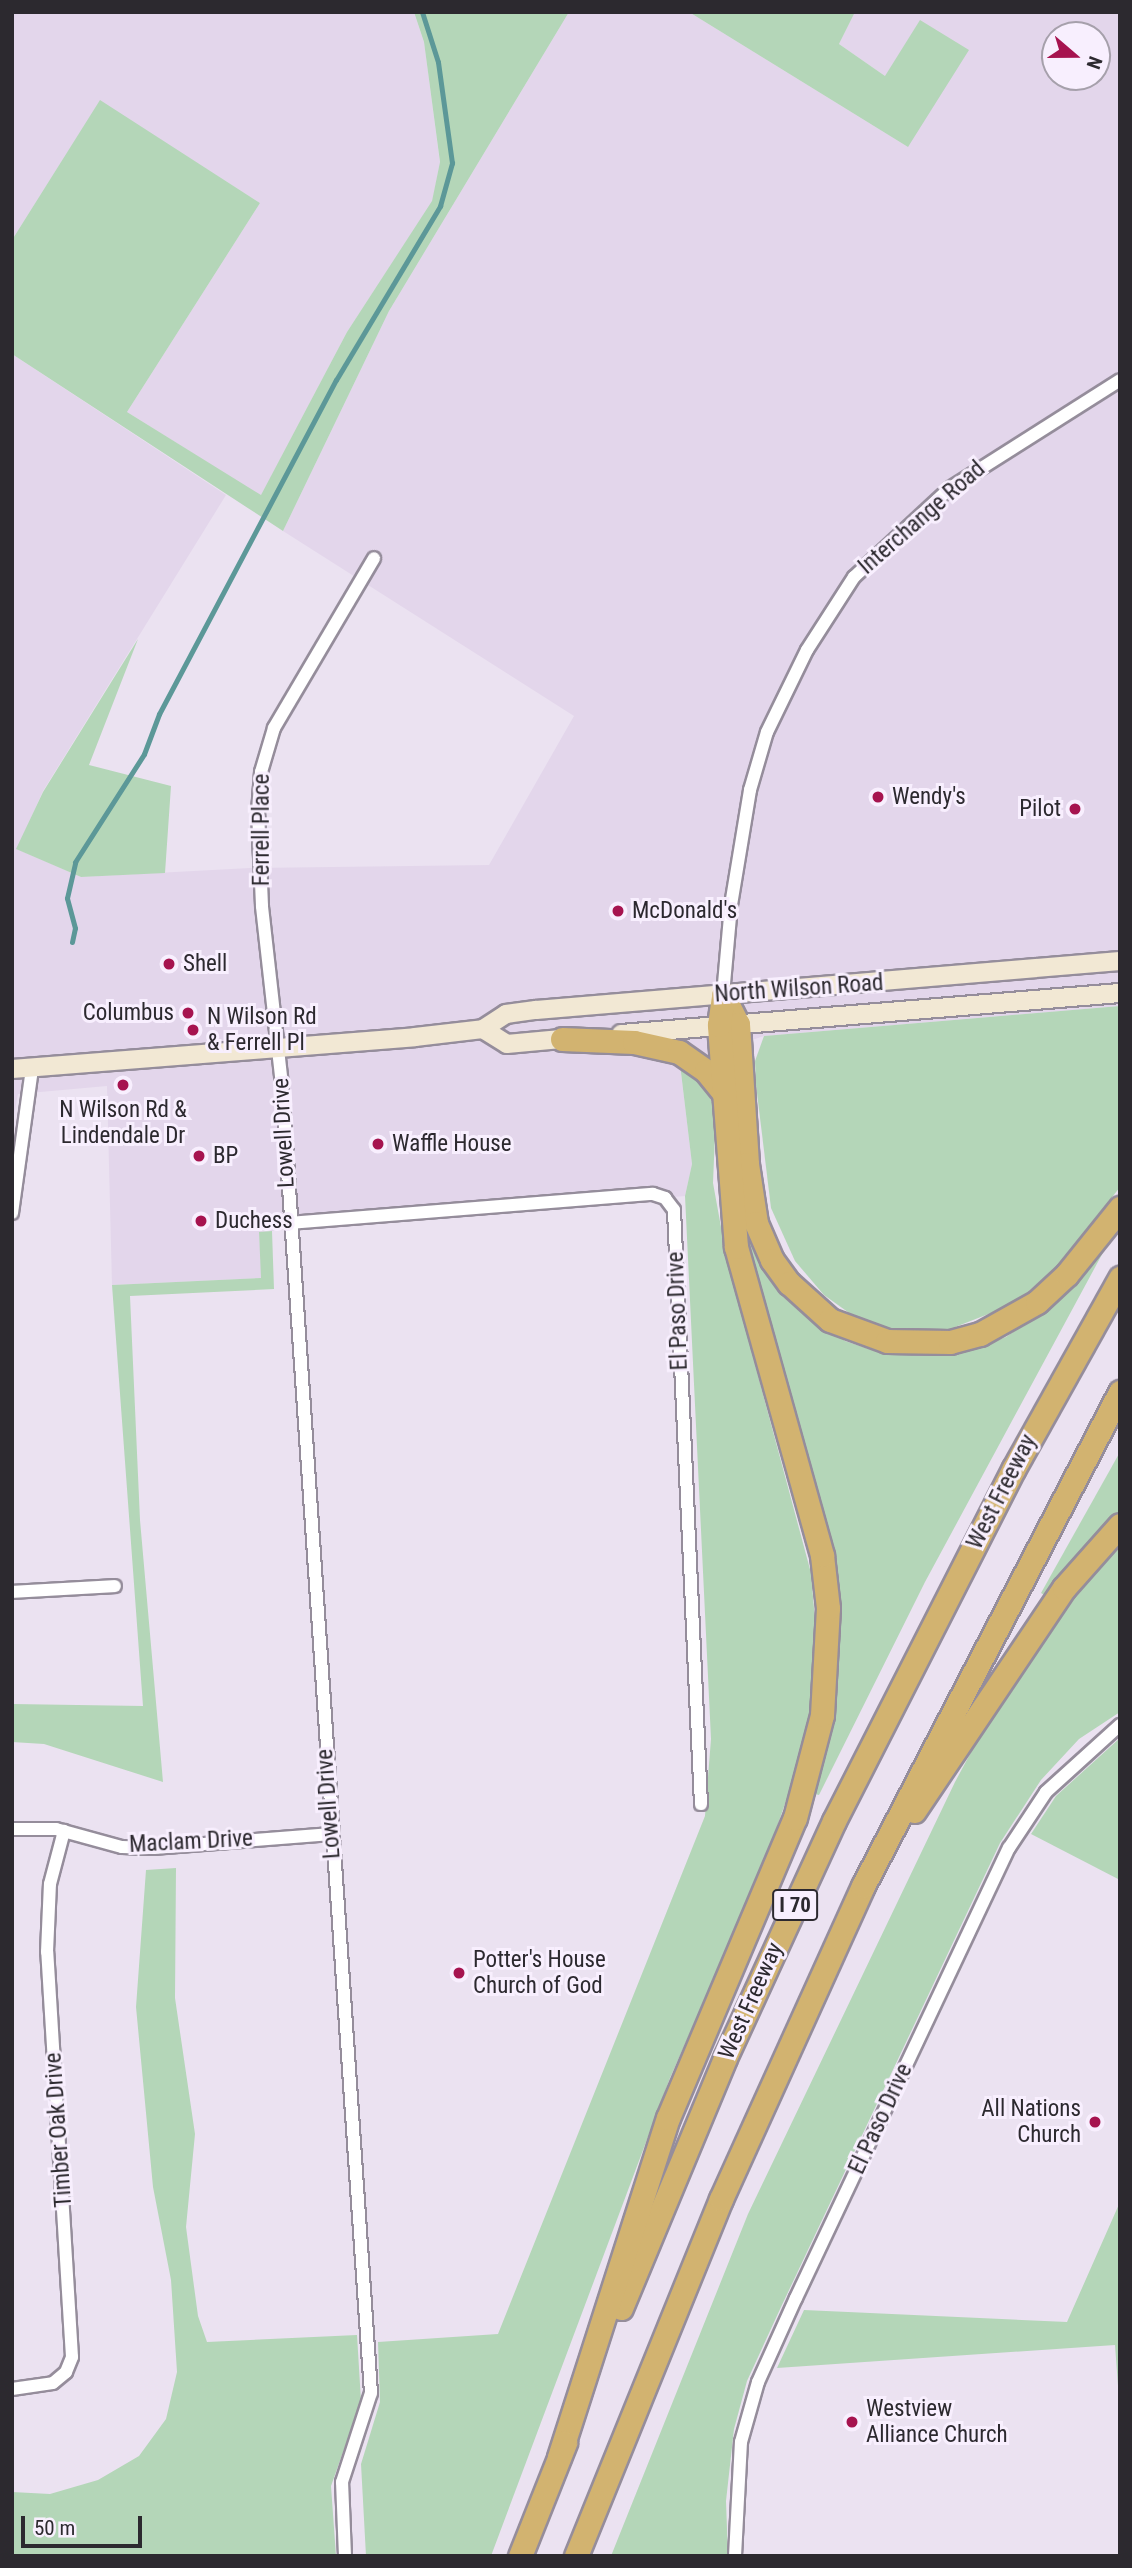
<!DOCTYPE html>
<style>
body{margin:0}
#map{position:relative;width:1132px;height:2568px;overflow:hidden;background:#ebe2f1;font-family:"Roboto Condensed",sans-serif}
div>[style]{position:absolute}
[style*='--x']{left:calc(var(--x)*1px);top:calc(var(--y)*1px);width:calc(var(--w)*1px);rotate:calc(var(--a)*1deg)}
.built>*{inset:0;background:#e3d6eb}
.green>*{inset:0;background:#b4d6b8}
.stream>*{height:5px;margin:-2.5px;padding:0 2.5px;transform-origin:2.5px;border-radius:2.5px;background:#5c9898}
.roads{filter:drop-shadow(2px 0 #958d9b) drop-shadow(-2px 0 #958d9b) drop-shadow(0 2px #958d9b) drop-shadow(0 -2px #958d9b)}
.minor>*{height:12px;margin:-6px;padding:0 6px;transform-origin:6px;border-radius:6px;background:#fff}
.secondary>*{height:18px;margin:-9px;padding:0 9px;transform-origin:9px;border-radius:9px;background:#f2e8d4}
.motorway>*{height:23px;margin:-11.5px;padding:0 11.5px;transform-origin:11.5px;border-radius:11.5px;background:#d2b370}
.dots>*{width:19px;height:19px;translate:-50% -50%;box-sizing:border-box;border:4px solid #f8effe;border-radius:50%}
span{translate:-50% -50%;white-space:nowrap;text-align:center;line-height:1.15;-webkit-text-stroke:6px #f8effe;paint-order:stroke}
.shield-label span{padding:2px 5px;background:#f8effe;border:2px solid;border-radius:5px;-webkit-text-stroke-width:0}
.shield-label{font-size:21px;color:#2c292f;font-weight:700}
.street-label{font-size:23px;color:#2c292f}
.poi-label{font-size:23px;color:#2c292f}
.left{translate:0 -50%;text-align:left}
.right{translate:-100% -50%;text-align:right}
.frame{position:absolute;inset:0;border:14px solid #2c292f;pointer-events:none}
.north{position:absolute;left:1041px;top:21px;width:70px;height:70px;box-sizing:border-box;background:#f8effe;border:2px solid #a6a0ab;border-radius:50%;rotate:110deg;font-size:19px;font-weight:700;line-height:28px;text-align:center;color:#2c292f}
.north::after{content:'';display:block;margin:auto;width:24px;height:32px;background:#a6134f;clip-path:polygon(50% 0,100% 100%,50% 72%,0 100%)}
.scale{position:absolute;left:21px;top:2516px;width:121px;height:32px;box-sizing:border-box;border:4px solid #2c292f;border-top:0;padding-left:9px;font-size:21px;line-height:24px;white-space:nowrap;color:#2c292f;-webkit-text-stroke:5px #f8effe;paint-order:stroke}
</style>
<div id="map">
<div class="built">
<div style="clip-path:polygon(12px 12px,414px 12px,424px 42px,440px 163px,432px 202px,347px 332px,261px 496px,127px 412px,260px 203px,100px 101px,12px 240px)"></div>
<div style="clip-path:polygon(evenodd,569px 12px,689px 12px,908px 147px,885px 76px,839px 44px,855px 12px,1120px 12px,1120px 1006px,764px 1036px,680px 1064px,692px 1164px,685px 1196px,259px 1232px,262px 1278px,112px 1285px,107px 1086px,18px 1094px,12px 1125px,12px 354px,226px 495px,43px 791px,17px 849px,81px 877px,250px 868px,489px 865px,574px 716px,283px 531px,389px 311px,569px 12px,1055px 35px,1097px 35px,1097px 77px,1055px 77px,1055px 35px)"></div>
</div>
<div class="green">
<div style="clip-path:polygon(414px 12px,569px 12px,389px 311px,283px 531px,12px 354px,12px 240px,100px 100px,260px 203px,127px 412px,261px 495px,347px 332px,432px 201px,440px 162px,424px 42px)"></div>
<div style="clip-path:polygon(689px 12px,855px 12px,839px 44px,885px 76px,920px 20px,969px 50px,908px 147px)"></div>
<div style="clip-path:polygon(138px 639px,89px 765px,171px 786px,165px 873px,81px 877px,16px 849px,43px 792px)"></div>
<div style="clip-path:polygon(1120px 1006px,1120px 1187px,1062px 1262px,1014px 1304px,945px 1331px,894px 1330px,859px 1320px,824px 1295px,795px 1261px,771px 1208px,756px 1085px,755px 1061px,764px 1036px)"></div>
<div style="clip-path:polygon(680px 1064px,704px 1085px,716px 1111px,713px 1183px,727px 1260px,811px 1573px,816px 1632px,812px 1705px,803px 1752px,763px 1867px,670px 2078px,491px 2556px,366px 2556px,361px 2464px,380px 2402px,378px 2342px,498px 2334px,705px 1816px,711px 1739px,685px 1196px,692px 1164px)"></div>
<div style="clip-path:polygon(272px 1231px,274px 1289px,130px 1296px,140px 1520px,163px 1782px,44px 1744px,12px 1742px,12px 1704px,143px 1706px,112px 1285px,261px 1278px,259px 1232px)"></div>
<div style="clip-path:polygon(745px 1240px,752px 1240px,785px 1293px,845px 1341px,875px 1351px,921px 1356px,970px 1351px,1006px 1337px,1046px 1309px,1106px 1247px,925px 1582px,819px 1795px,815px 1794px,823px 1752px,828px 1539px,786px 1378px,752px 1282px)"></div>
<div style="clip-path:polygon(1120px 1452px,1120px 1514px,1046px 1596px,1041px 1593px)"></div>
<div style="clip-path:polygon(1120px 1541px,1120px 1712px,1079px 1739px,1041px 1780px,1000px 1843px,781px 2307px,747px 2381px,734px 2429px,726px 2501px,728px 2556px,611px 2556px,748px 2214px,955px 1782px,1004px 1691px,1065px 1604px)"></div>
<div style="clip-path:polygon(1120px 1738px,1120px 1880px,1031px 1834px,1056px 1796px)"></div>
<div style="clip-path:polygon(176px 1868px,175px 1998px,195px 2134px,186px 2227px,198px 2316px,207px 2342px,357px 2335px,361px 2401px,331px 2486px,336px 2556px,12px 2556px,12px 2492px,50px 2494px,98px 2480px,139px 2456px,166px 2419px,177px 2372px,171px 2280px,153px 2187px,136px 2007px,146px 1870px)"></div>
<div style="clip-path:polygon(1120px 2202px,1120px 2413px,1115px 2345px,777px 2368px,804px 2310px,1067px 2322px)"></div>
</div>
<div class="stream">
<div style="--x:72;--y:942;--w:14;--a:-78"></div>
<div style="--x:75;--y:928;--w:31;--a:-105"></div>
<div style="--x:67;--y:898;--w:37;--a:-77"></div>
<div style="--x:75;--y:862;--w:128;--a:-57.4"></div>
<div style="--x:144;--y:754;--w:43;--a:-69.4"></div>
<div style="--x:159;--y:714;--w:378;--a:-62.1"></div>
<div style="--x:336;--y:380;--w:203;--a:-59.1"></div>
<div style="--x:440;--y:206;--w:45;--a:-74.4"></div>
<div style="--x:452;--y:163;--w:102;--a:-97.9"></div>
<div style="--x:438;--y:62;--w:52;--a:-107.7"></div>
</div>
<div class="roads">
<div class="minor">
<div style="--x:723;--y:995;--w:90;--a:-84.9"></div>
<div style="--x:731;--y:905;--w:117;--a:-80.6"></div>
<div style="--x:750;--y:790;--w:60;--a:-73.7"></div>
<div style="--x:767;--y:732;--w:91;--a:-64"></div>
<div style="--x:807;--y:650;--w:87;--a:-57.2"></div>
<div style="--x:854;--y:577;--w:131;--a:-42.8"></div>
<div style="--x:950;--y:488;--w:201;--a:-32.4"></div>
<div style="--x:12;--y:1213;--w:146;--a:-82.1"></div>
<div style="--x:289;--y:1223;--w:365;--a:-4.6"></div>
<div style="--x:653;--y:1194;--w:13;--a:18"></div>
<div style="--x:665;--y:1198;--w:15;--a:53"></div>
<div style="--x:674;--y:1210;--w:595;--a:87.4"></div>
<div style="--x:12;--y:1592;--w:103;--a:-3.3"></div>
<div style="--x:12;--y:1829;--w:44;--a:0"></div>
<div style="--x:56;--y:1829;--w:68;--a:15.3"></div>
<div style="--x:122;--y:1847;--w:31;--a:2"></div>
<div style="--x:153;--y:1848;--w:179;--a:-4.5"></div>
<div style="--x:12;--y:2389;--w:41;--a:-8.3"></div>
<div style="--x:53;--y:2383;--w:17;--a:-40"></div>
<div style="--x:66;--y:2372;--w:16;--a:-68"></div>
<div style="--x:72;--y:2357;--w:406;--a:-93.5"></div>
<div style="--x:47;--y:1952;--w:68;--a:-87.5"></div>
<div style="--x:50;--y:1884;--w:55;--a:-75.2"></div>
<div style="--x:345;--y:2556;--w:74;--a:-92.3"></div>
<div style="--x:342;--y:2482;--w:94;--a:-72"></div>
<div style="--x:371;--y:2393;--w:1311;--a:-93.89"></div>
<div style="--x:282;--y:1085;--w:180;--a:-96.4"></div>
<div style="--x:262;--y:906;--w:94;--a:-92.4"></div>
<div style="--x:258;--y:812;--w:40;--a:-85.7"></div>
<div style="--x:261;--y:772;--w:46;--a:-73.5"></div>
<div style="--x:274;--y:728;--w:197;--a:-59.5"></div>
<div style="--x:735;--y:2556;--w:114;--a:-87"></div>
<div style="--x:741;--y:2442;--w:62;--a:-74.2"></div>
<div style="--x:758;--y:2382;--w:92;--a:-65.7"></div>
<div style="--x:796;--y:2298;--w:498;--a:-64.7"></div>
<div style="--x:1009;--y:1848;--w:67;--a:-56.5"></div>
<div style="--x:1046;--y:1792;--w:100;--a:-42.2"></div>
</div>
<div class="secondary">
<div style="--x:483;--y:1029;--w:28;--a:32"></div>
<div style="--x:507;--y:1044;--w:65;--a:-5.3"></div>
<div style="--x:621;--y:1034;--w:501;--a:-4.7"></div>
<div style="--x:12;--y:1069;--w:404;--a:-4.5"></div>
<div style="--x:415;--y:1037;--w:68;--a:-6.7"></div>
<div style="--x:483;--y:1029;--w:27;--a:-33"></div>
<div style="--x:506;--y:1014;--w:30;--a:-8"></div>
<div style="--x:536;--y:1010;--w:586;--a:-4.8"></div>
</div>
<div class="motorway">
<div style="--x:723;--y:995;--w:33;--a:63"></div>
<div style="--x:738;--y:1024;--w:140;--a:86.3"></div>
<div style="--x:747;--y:1164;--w:60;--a:81.3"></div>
<div style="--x:756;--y:1223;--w:40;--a:66.6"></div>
<div style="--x:772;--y:1260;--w:29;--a:54"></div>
<div style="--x:789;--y:1283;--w:55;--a:42.1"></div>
<div style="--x:830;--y:1320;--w:61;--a:20.2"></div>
<div style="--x:887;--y:1341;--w:63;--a:0.9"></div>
<div style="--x:950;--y:1342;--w:31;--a:-15"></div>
<div style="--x:980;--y:1334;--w:65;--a:-29.3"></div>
<div style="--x:1037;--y:1302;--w:41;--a:-43"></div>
<div style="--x:1067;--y:1274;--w:85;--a:-51.2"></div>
<div style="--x:562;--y:1039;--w:72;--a:2.4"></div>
<div style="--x:634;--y:1042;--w:46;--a:12.5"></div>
<div style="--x:679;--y:1052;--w:33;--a:35"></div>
<div style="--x:706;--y:1071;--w:28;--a:51"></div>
<div style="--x:914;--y:1811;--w:269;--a:-56.1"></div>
<div style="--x:1064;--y:1588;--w:84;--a:-48.4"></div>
<div style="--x:621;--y:2308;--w:271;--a:-67.4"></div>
<div style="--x:725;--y:2058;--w:261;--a:-65.3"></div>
<div style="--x:834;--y:1821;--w:396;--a:-63"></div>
<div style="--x:1014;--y:1468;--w:218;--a:-60.8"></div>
<div style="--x:559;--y:2457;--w:356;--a:-72.2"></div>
<div style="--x:668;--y:2118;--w:326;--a:-67.1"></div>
<div style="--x:795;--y:1818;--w:106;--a:-75.3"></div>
<div style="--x:822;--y:1715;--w:107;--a:-86.8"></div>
<div style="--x:828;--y:1608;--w:53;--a:-96.5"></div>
<div style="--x:822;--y:1555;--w:320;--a:-105.6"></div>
<div style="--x:736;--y:1247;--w:223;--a:-94.4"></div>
<div style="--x:719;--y:1025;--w:30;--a:-82"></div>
<div style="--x:520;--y:2556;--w:122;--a:-68.3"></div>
<div style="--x:576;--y:2556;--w:385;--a:-67.9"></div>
<div style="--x:721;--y:2199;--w:344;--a:-65.6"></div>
<div style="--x:863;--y:1886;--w:557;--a:-62.51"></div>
</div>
</div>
<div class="dots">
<div style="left:878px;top:797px;background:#a6134f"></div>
<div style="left:1075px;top:809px;background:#a6134f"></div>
<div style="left:618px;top:911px;background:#a6134f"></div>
<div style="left:169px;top:964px;background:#a6134f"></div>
<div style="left:188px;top:1013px;background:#a6134f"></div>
<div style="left:193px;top:1030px;background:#a6134f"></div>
<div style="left:123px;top:1085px;background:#a6134f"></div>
<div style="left:378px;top:1144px;background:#a6134f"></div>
<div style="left:199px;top:1156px;background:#a6134f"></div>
<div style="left:201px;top:1221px;background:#a6134f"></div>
<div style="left:459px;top:1973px;background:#a6134f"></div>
<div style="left:1095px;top:2122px;background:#a6134f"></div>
<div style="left:852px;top:2422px;background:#a6134f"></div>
</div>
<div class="shield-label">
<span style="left:795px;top:1905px">I 70</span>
</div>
<div class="street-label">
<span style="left:922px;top:518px;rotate:-41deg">Interchange Road</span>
<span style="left:262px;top:830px;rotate:-90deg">Ferrell Place</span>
<span style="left:799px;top:989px;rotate:-4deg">North Wilson Road</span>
<span style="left:284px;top:1133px;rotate:-93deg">Lowell Drive</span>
<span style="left:678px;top:1311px;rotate:-92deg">El Paso Drive</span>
<span style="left:1002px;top:1492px;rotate:-63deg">West Freeway</span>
<span style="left:329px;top:1804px;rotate:-94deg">Lowell Drive</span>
<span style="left:191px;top:1842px;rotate:-3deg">Maclam Drive</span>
<span style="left:751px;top:2001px;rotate:-66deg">West Freeway</span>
<span style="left:881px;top:2119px;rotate:-65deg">El Paso Drive</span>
<span style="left:59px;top:2130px;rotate:-94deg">Timber Oak Drive</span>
</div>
<div class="poi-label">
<span class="left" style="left:892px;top:797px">Wendy's</span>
<span class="right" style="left:1061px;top:809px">Pilot</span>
<span class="left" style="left:632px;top:911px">McDonald's</span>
<span class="left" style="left:183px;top:964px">Shell</span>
<span class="right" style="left:174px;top:1013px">Columbus</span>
<span class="left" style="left:207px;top:1030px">N Wilson Rd<br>&amp; Ferrell Pl</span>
<span style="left:123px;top:1123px">N Wilson Rd &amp;<br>Lindendale Dr</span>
<span class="left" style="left:392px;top:1144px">Waffle House</span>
<span class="left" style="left:213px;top:1156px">BP</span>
<span class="left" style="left:215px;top:1221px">Duchess</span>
<span class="left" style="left:473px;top:1973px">Potter's House<br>Church of God</span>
<span class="right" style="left:1081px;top:2122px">All Nations<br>Church</span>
<span class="left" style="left:866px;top:2422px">Westview<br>Alliance Church</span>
</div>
<div class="frame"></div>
<div class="north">N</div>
<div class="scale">50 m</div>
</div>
